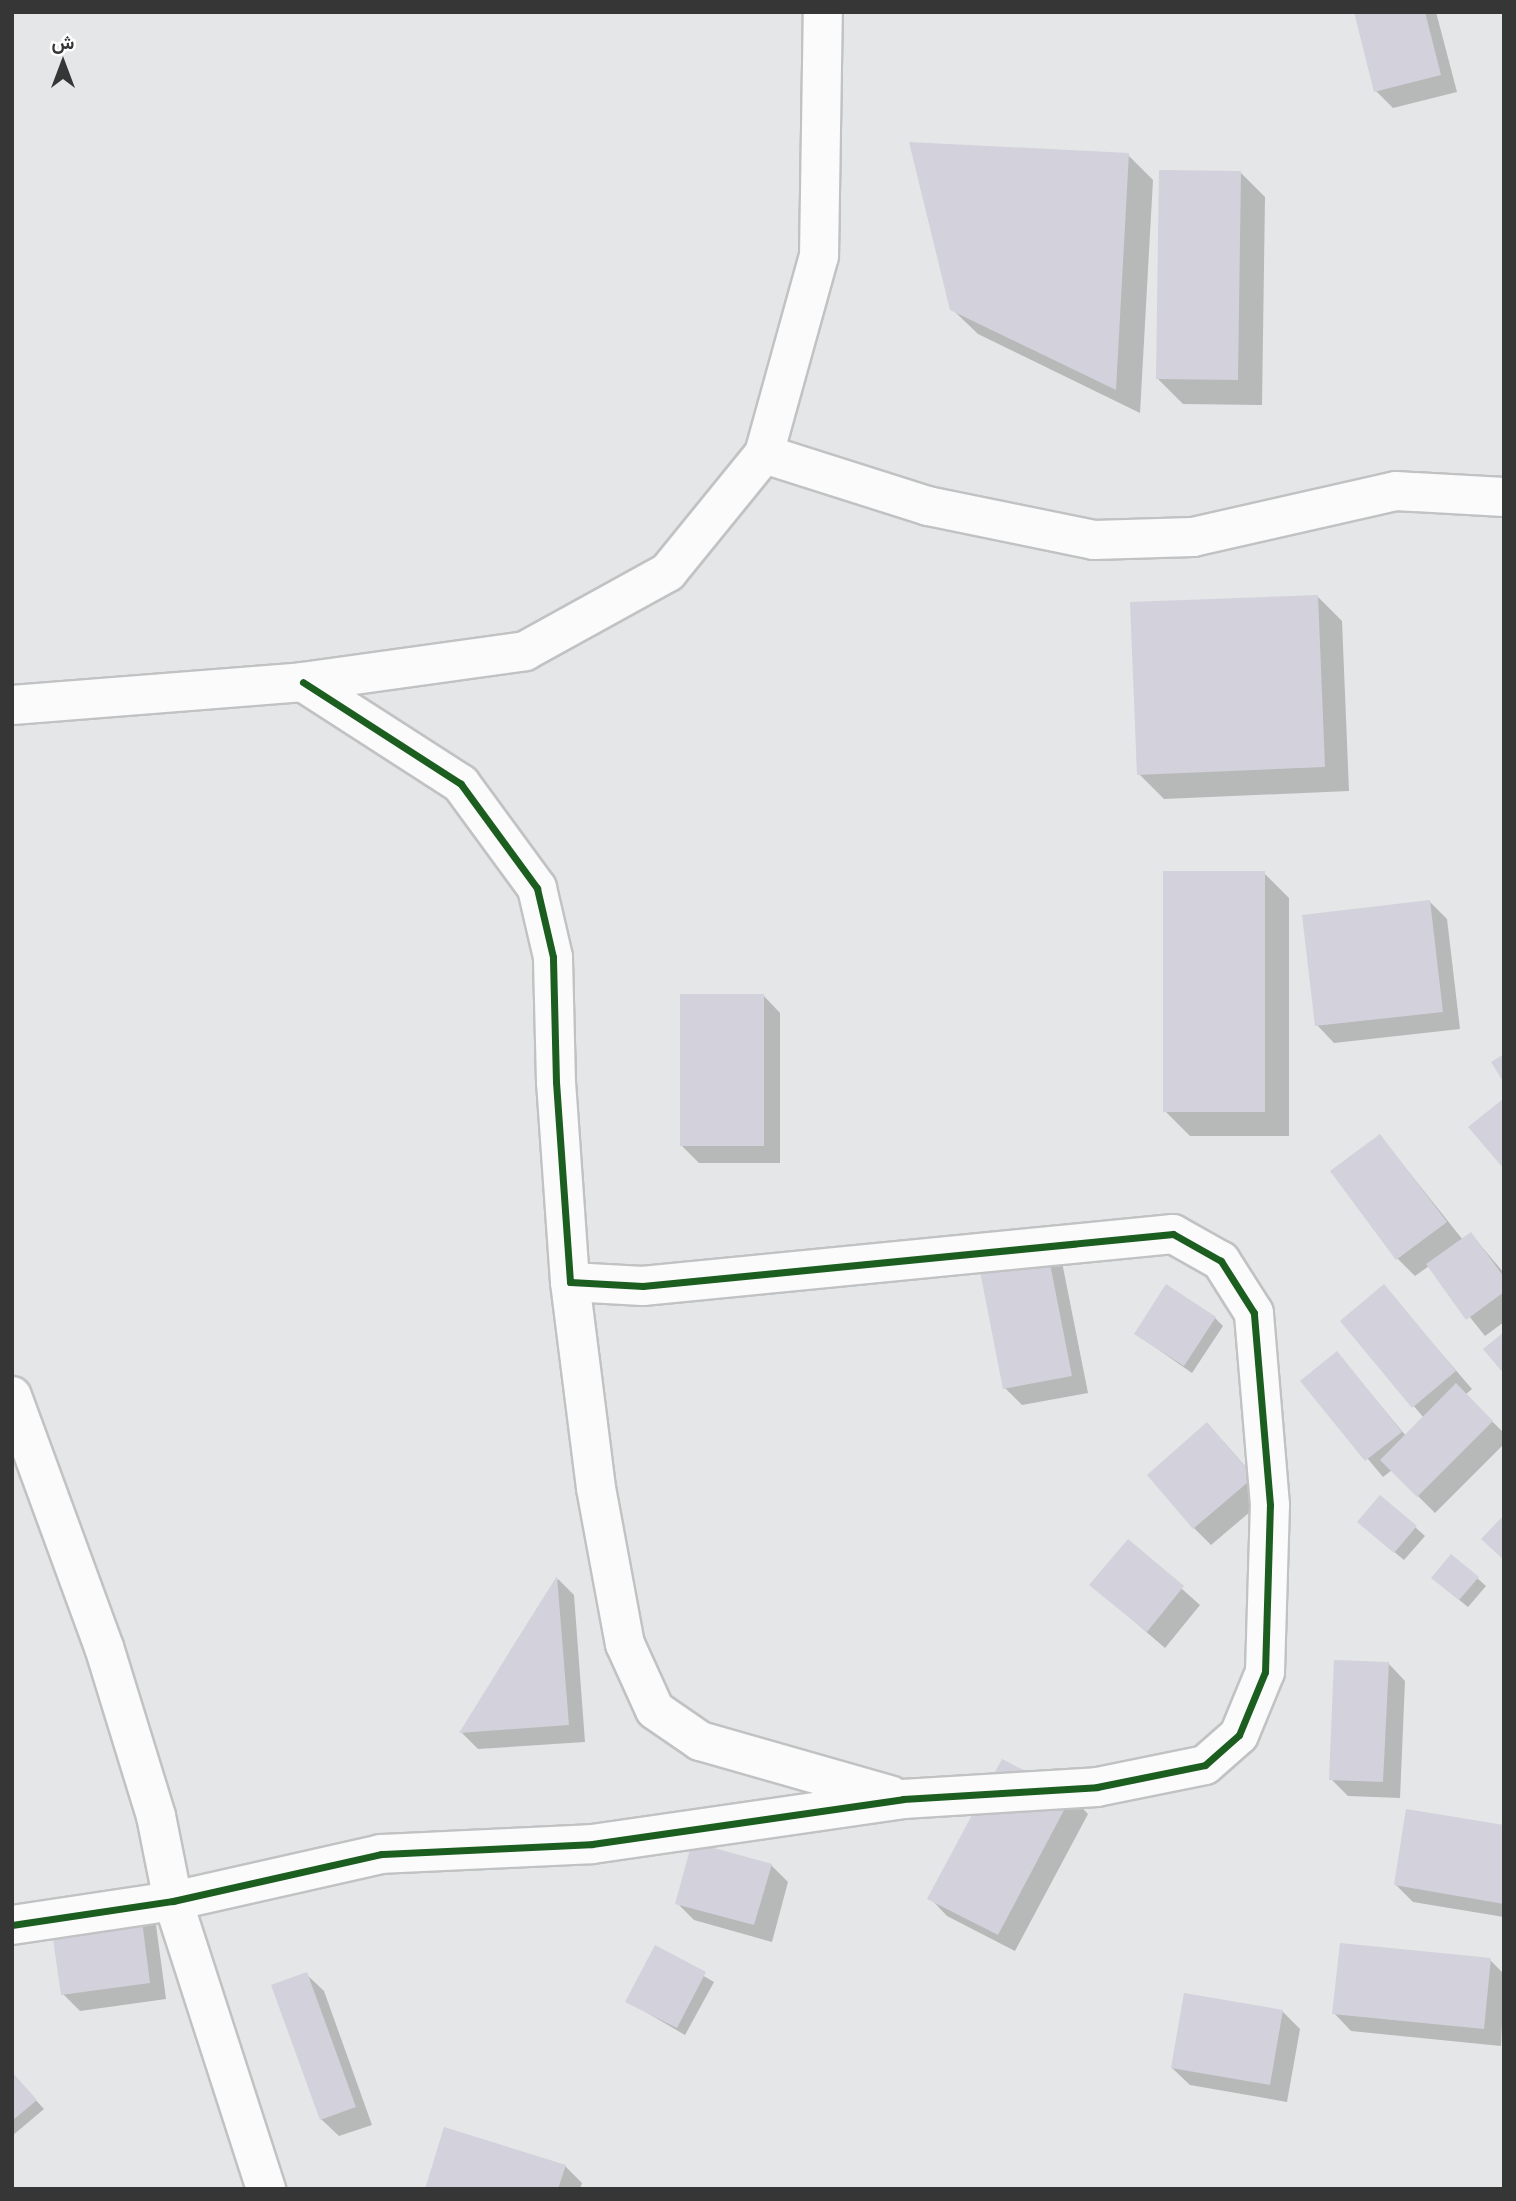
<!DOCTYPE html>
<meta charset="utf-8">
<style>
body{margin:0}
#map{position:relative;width:1516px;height:2201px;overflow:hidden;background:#e5e6e7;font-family:Manrope,Vazirmatn,sans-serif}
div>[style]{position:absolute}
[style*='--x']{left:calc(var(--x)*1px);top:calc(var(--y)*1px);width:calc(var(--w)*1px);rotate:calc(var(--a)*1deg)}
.shadow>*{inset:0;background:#0003}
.building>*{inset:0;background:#d2d1dc}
.roads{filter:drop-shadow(2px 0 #c1c2c3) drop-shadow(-2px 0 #c1c2c3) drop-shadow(0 2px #c1c2c3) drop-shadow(0 -2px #c1c2c3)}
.street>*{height:38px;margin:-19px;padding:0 19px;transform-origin:19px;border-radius:19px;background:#fbfbfb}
.secondary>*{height:38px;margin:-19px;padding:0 19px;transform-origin:19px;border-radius:19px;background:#fbfbfb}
.cycleway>*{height:7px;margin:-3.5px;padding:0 3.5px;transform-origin:3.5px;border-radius:3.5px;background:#1b5e20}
span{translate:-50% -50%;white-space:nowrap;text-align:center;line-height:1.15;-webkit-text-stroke:6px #fff;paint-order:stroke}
.frame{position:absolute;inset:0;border:14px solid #363637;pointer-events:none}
.north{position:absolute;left:28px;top:28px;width:70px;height:70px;-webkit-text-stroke:5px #fff;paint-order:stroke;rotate:0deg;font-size:19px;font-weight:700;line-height:28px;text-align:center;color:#363637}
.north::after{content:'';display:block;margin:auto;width:24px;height:32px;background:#363637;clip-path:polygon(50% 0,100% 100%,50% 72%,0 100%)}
</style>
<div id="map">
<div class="shadow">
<div style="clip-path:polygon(1356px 12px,1436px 12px,1457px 92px,1393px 108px,1376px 91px)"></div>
<div style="clip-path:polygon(1128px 155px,1153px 180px,1140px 413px,978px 334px,952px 309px)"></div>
<div style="clip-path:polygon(1240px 172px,1265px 197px,1262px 405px,1183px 404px,1158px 379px)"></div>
<div style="clip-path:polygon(1317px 596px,1342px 621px,1349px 791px,1164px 799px,1139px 774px)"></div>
<div style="clip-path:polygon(1264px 873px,1289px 898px,1289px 1136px,1190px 1136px,1165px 1111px)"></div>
<div style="clip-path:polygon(1430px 902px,1447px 919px,1460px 1029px,1334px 1043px,1317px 1025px)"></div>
<div style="clip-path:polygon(763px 995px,780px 1013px,780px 1163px,699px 1163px,681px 1145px)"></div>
<div style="clip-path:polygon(1380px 1136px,1463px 1240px,1471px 1234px,1504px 1273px,1504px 1322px,1485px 1336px,1429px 1266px,1415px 1276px,1398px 1259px,1332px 1171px)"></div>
<div style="clip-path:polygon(978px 1252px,1061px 1257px,1088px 1393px,1022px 1405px,1005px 1388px)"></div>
<div style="clip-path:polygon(1384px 1287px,1472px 1389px,1465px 1395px,1504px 1433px,1504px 1444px,1435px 1513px,1392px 1470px,1383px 1477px,1303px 1381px,1337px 1353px,1406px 1436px,1424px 1418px,1342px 1322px)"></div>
<div style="clip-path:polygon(1215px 1318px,1223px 1326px,1192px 1373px,1136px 1334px)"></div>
<div style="clip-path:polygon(1224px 1442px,1270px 1495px,1211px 1545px,1194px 1528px)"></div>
<div style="clip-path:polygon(1381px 1497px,1425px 1536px,1404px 1560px,1368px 1530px)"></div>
<div style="clip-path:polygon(1128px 1541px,1200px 1605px,1165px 1648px,1092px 1585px)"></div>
<div style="clip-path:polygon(1477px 1578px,1486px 1586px,1468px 1607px,1442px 1586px)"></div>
<div style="clip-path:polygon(558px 1579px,574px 1595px,585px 1742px,478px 1749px,462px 1733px)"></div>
<div style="clip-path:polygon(1388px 1663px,1405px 1681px,1400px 1798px,1348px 1796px,1331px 1779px)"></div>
<div style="clip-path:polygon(1071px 1796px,1088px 1814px,1015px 1951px,947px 1916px,930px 1898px)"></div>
<div style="clip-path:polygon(1504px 1827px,1504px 1917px,1413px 1902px,1396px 1885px)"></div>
<div style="clip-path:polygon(771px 1865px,788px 1882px,772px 1942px,694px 1920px,677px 1903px)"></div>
<div style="clip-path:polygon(139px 1907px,156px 1925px,166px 1999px,80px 2011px,63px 1994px)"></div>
<div style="clip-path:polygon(655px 1948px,714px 1982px,685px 2035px,627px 2001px)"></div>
<div style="clip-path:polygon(1490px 1960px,1504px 1974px,1501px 2046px,1351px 2031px,1334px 2013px)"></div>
<div style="clip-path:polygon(306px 1974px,324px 1991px,372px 2125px,339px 2136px,321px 2119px)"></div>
<div style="clip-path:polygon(1283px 2012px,1300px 2029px,1287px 2102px,1190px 2085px,1172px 2068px)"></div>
<div style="clip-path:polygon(12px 2074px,44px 2109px,12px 2136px)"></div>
<div style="clip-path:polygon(565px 2166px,582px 2183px,580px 2189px,427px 2189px)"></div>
</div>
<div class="building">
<div style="clip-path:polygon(1354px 12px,1425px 12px,1441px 75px,1374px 92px)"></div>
<div style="clip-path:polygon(909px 142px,1129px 153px,1116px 390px,950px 310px)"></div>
<div style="clip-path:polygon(1159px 170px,1241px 171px,1238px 380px,1156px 379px)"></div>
<div style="clip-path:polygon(1318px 595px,1325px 767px,1137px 775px,1130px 602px)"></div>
<div style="clip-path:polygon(1163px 871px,1265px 871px,1265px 1112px,1163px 1112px)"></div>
<div style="clip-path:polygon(1430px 900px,1443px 1012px,1315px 1026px,1302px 915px)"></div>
<div style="clip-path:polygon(680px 994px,764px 994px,764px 1146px,680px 1146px)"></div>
<div style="clip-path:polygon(1504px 1054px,1504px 1083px,1491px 1062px)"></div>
<div style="clip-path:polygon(1503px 1099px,1504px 1100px,1504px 1169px,1468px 1127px)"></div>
<div style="clip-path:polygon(1380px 1134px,1447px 1222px,1396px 1260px,1330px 1171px)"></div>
<div style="clip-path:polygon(1471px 1232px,1504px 1277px,1504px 1292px,1466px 1320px,1426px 1264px)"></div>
<div style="clip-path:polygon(1045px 1238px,1072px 1376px,1003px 1389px,976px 1251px)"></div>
<div style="clip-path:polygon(1166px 1284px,1216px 1317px,1184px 1366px,1134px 1334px)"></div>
<div style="clip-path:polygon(1384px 1284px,1456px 1371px,1412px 1408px,1340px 1321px)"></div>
<div style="clip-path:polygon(1504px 1332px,1504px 1374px,1483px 1349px)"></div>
<div style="clip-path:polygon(1337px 1351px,1402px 1432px,1365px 1461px,1300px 1381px)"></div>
<div style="clip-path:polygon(1456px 1383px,1493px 1421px,1417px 1497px,1380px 1460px)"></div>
<div style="clip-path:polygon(1207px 1422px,1254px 1477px,1193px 1529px,1147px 1475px)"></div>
<div style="clip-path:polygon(1380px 1495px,1417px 1526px,1394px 1553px,1357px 1522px)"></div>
<div style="clip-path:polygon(1504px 1515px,1504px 1560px,1481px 1539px)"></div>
<div style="clip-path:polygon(1128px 1539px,1184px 1586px,1147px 1632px,1089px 1585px)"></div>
<div style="clip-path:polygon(1451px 1554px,1479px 1577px,1459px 1600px,1431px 1578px)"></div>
<div style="clip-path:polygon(557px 1576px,569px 1725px,459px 1733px,518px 1638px)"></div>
<div style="clip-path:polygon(1334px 1660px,1389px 1662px,1383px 1782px,1329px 1780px)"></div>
<div style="clip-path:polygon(1002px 1759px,1072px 1795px,998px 1935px,927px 1899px)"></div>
<div style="clip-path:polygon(1406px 1809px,1504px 1825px,1504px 1904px,1394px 1885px)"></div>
<div style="clip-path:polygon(692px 1842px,772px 1864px,754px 1925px,675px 1904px)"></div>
<div style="clip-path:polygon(140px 1905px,150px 1983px,61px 1995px,50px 1918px)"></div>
<div style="clip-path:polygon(1340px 1943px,1491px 1958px,1484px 2029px,1332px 2014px)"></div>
<div style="clip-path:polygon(655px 1945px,706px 1972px,677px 2028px,625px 2002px)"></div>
<div style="clip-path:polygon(307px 1972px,356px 2107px,320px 2120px,271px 1985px)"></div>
<div style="clip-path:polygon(1184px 1993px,1283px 2010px,1270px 2085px,1171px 2068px)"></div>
<div style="clip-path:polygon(12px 2072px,37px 2100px,12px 2121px)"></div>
<div style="clip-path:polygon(444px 2127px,566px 2165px,558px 2189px,425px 2189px)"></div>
</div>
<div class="roads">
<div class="street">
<div style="--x:764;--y:454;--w:172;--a:17.6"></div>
<div style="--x:928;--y:506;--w:169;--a:11.6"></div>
<div style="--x:1094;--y:540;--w:99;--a:-1.7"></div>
<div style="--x:1193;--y:537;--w:208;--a:-12.8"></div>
<div style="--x:1396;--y:491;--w:108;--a:3.2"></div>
<div style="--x:570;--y:1282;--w:208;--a:82.8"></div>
<div style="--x:596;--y:1488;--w:159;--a:79.5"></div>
<div style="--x:625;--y:1644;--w:72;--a:65.6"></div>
<div style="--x:655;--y:1710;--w:55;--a:34.6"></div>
<div style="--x:700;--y:1741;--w:198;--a:15.9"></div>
<div style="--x:12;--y:1396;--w:267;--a:69.9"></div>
<div style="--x:104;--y:1647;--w:177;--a:72.9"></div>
<div style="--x:156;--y:1816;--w:87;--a:78.7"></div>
<div style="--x:173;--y:1901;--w:303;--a:72.1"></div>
<div style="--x:12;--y:1925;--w:163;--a:-8.5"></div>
<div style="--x:173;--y:1901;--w:213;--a:-12.7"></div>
<div style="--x:381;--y:1854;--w:211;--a:-2.7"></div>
<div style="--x:592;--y:1844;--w:314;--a:-8.2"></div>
<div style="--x:903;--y:1799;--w:194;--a:-3.5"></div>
<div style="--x:1097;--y:1787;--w:110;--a:-11.5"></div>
<div style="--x:1205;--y:1765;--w:45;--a:-41.4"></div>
<div style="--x:1239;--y:1735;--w:68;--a:-67.6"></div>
<div style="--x:1265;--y:1672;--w:167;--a:-88.3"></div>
<div style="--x:1270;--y:1505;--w:193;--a:-94.8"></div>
<div style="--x:1254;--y:1313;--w:62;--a:-122.4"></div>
<div style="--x:1221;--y:1261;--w:55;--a:-150.6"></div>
<div style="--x:1173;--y:1234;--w:533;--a:174.4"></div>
<div style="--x:643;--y:1286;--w:73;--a:-176.9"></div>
<div style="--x:570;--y:1282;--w:200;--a:-94"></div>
<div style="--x:556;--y:1082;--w:125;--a:-91.4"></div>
<div style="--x:553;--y:957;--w:71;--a:-103.1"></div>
<div style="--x:537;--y:888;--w:129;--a:-126.2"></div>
<div style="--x:461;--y:784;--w:188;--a:-147.2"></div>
</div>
<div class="secondary">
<div style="--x:12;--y:705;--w:292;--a:-4.5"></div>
<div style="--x:303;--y:682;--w:224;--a:-7.9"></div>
<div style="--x:525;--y:651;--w:163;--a:-28.9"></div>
<div style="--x:668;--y:572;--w:152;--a:-50.9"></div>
<div style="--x:764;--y:454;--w:205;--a:-74.5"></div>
<div style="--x:819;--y:256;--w:244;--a:-89.1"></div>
</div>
</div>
<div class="cycleway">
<div style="--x:12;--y:1925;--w:163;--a:-8.5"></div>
<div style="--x:173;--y:1901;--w:213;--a:-12.7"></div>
<div style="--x:381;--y:1854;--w:211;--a:-2.7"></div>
<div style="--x:592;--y:1844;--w:314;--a:-8.2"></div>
<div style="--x:903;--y:1799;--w:194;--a:-3.5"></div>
<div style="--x:1097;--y:1787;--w:110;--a:-11.5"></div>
<div style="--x:1205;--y:1765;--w:45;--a:-41.4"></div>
<div style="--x:1239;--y:1735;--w:68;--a:-67.6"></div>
<div style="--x:1265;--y:1672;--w:167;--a:-88.3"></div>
<div style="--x:1270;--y:1505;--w:193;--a:-94.8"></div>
<div style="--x:1254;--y:1313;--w:62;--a:-122.4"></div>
<div style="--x:1221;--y:1261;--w:55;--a:-150.6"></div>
<div style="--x:1173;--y:1234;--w:533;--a:174.4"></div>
<div style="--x:643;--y:1286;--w:73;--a:-176.9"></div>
<div style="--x:570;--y:1282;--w:200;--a:-94"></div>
<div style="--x:556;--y:1082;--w:125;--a:-91.4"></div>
<div style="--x:553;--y:957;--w:71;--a:-103.1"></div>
<div style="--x:537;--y:888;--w:129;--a:-126.2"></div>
<div style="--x:461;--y:784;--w:188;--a:-147.2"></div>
</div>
<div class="frame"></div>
<div class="north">ش</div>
</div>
